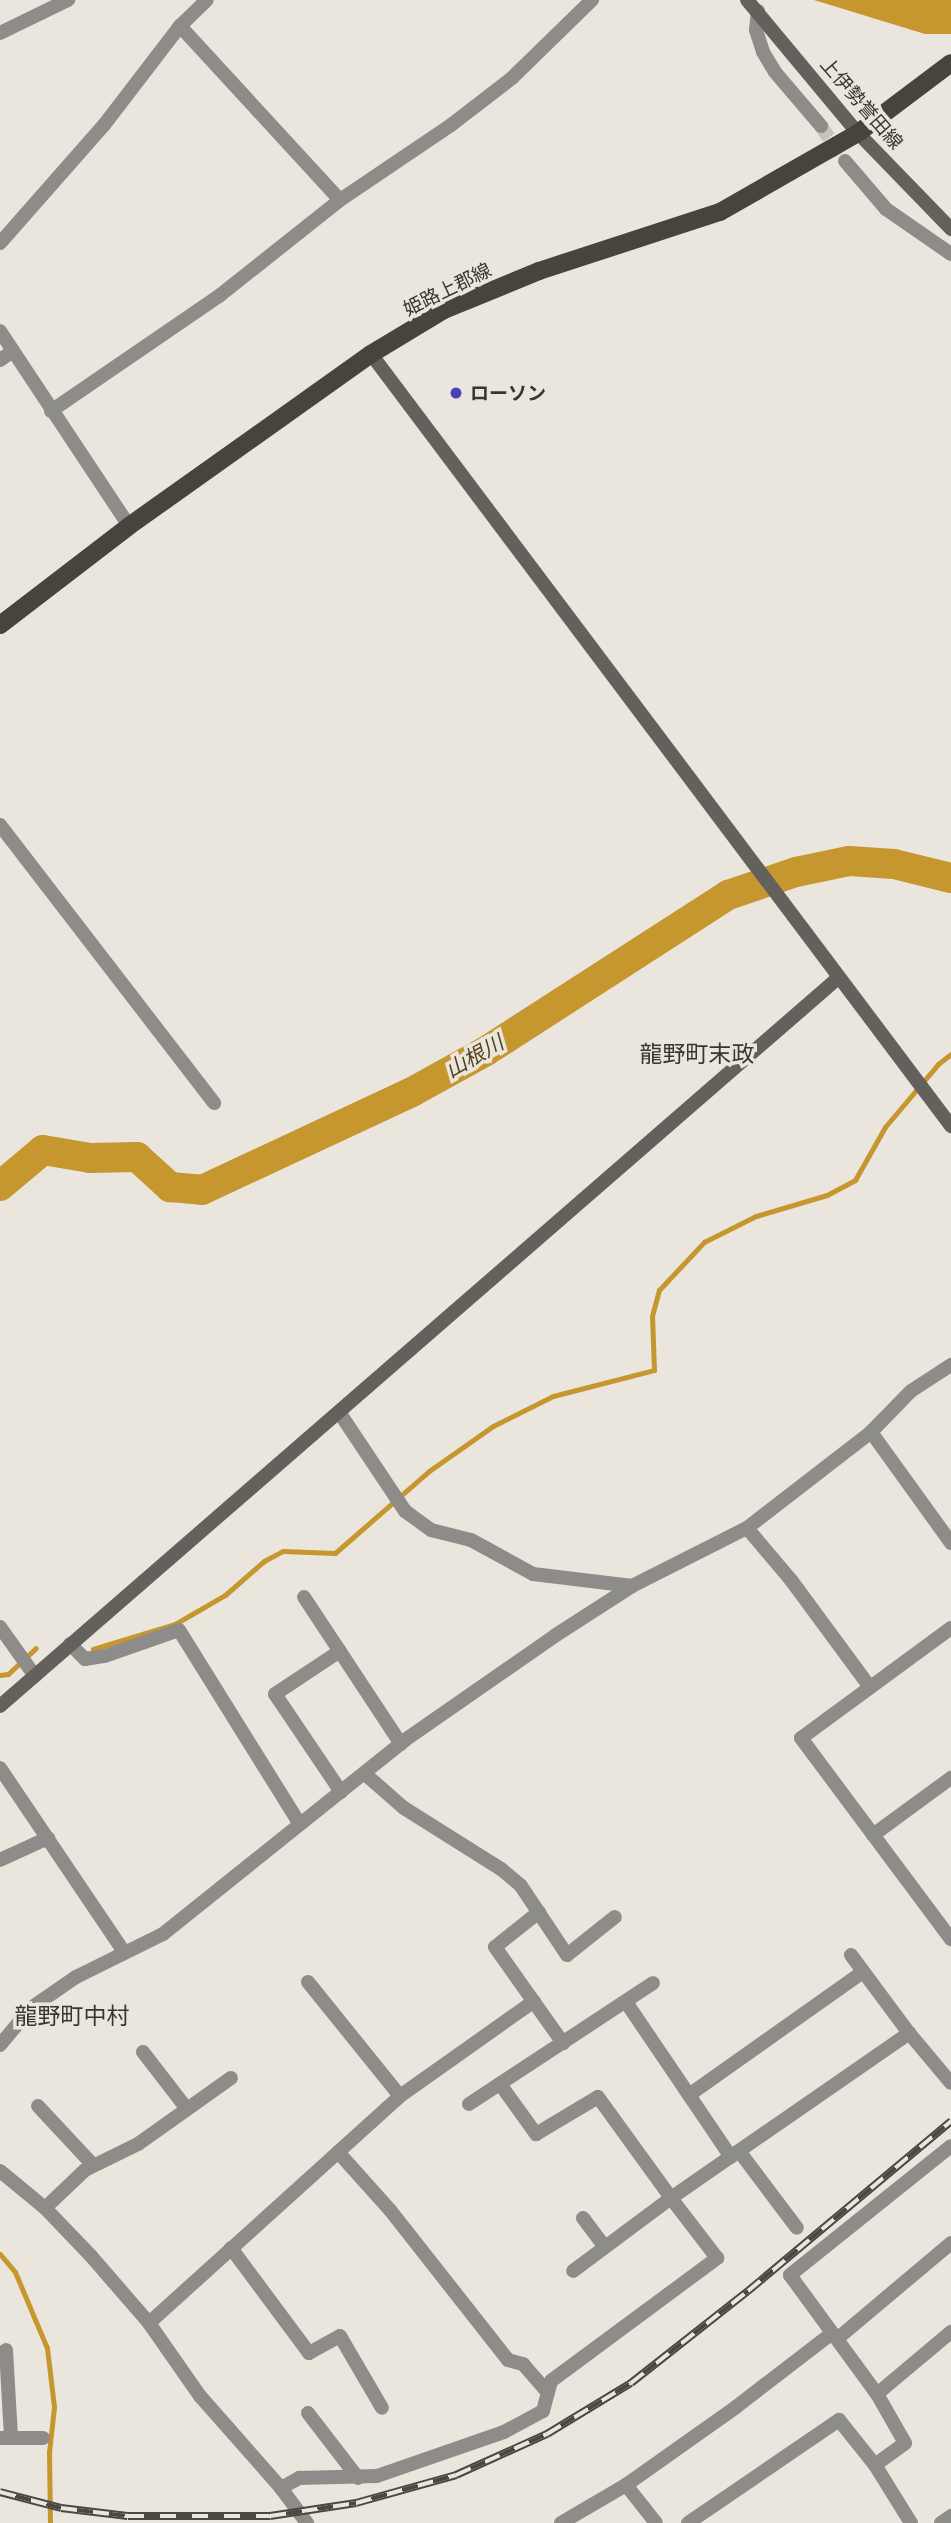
<!DOCTYPE html>
<meta charset="utf-8">
<style>
body{margin:0}
#map{position:relative;width:951px;height:2523px;overflow:hidden;background:#ebe6dd;font-family:"Golos Text","Noto Sans JP",sans-serif}
div>[style]{position:absolute}
[style*='--x']{left:calc(var(--x)*1px);top:calc(var(--y)*1px);width:calc(var(--w)*1px);rotate:calc(var(--a)*1deg)}
.water>*{inset:0;background:#c6972e}
.stream>*{height:5px;margin:-2.5px;padding:0 2.5px;transform-origin:2.5px;border-radius:2.5px;background:#c6972e}
.river>*{height:30px;margin:-15px;padding:0 15px;transform-origin:15px;border-radius:15px;background:#c6972e}
.street-tunnel>*{height:14px;margin-top:-7px;transform-origin:0;background:repeating-linear-gradient(90deg,#c7c3bb 0 14px,transparent 0 21px)}
.street>*{height:14px;margin:-7px;padding:0 7px;transform-origin:7px;border-radius:7px;background:#8e8c88}
.secondary>*{height:14px;margin:-7px;padding:0 7px;transform-origin:7px;border-radius:7px;background:#64615c}
.primary>*{height:18px;margin:-9px;padding:0 9px;transform-origin:9px;border-radius:9px;background:#47433d}
.rail>*{height:8px;margin-top:-4px;transform-origin:0;background:repeating-linear-gradient(90deg,#ebe6dd 0 16px,#4a4843 0 32px);box-sizing:border-box;border-block:2px solid #4a4843}
.dots>*{width:19px;height:19px;translate:-50% -50%;box-sizing:border-box;border:4px solid #ebe6dd;border-radius:50%}
span{translate:-50% -50%;white-space:nowrap;text-align:center;line-height:1.15;-webkit-text-stroke:7px #ebe6dd;paint-order:stroke}
.street-label{font-size:19px;color:#383632}
.poi-label{font-size:19px;color:#383632;font-weight:700}
.left{translate:0 -50%;text-align:left}
.water-label{font-size:21px;color:#554117;font-style:italic}
.quarter-label{font-size:23px;color:#383632}
</style>
<div id="map">
<div class="water">
<div style="clip-path:polygon(814px 0,951px 0,951px 34px,925px 34px)"></div>
</div>
<div class="stream">
<div style="--x:93;--y:1649;--w:86;--a:-17"></div>
<div style="--x:175;--y:1624;--w:58;--a:-30.1"></div>
<div style="--x:225;--y:1595;--w:52;--a:-41.1"></div>
<div style="--x:264;--y:1561;--w:21;--a:-28"></div>
<div style="--x:283;--y:1551;--w:52;--a:2.2"></div>
<div style="--x:335;--y:1553;--w:125;--a:-41.1"></div>
<div style="--x:429;--y:1471;--w:78;--a:-35.1"></div>
<div style="--x:493;--y:1426;--w:67;--a:-26.6"></div>
<div style="--x:553;--y:1396;--w:104;--a:-14.4"></div>
<div style="--x:654;--y:1370;--w:54;--a:-92.1"></div>
<div style="--x:652;--y:1316;--w:27;--a:-75"></div>
<div style="--x:659;--y:1290;--w:66;--a:-46.8"></div>
<div style="--x:704;--y:1242;--w:58;--a:-26.6"></div>
<div style="--x:756;--y:1216;--w:74;--a:-16.5"></div>
<div style="--x:827;--y:1195;--w:32;--a:-28"></div>
<div style="--x:855;--y:1180;--w:61;--a:-60.5"></div>
<div style="--x:885;--y:1127;--w:82;--a:-49.9"></div>
<div style="--x:938;--y:1064;--w:16;--a:-38"></div>
<div style="--x:0;--y:1675;--w:8;--a:-7"></div>
<div style="--x:8;--y:1674;--w:38;--a:-43"></div>
<div style="--x:0;--y:2254;--w:23;--a:50"></div>
<div style="--x:15;--y:2272;--w:82;--a:67.2"></div>
<div style="--x:47;--y:2348;--w:59;--a:83.2"></div>
<div style="--x:54;--y:2407;--w:45;--a:96.3"></div>
<div style="--x:49;--y:2452;--w:71;--a:89.2"></div>
</div>
<div class="river">
<div style="--x:0;--y:1186;--w:56;--a:-39.9"></div>
<div style="--x:43;--y:1150;--w:48;--a:9.7"></div>
<div style="--x:90;--y:1158;--w:47;--a:-1.2"></div>
<div style="--x:137;--y:1157;--w:45;--a:42.3"></div>
<div style="--x:170;--y:1187;--w:32;--a:5"></div>
<div style="--x:202;--y:1190;--w:232;--a:-25"></div>
<div style="--x:412;--y:1092;--w:85;--a:-29"></div>
<div style="--x:486;--y:1051;--w:288;--a:-32.8"></div>
<div style="--x:728;--y:895;--w:72;--a:-18.7"></div>
<div style="--x:796;--y:872;--w:54;--a:-11.7"></div>
<div style="--x:849;--y:861;--w:45;--a:3.8"></div>
<div style="--x:894;--y:864;--w:59;--a:13.8"></div>
</div>
<div class="street-tunnel">
<div style="--x:821;--y:126;--w:34;--a:56"></div>
</div>
<div class="street">
<div style="--x:758;--y:11;--w:19;--a:96"></div>
<div style="--x:756;--y:30;--w:23;--a:72"></div>
<div style="--x:763;--y:52;--w:23;--a:59"></div>
<div style="--x:775;--y:72;--w:71;--a:49.6"></div>
<div style="--x:180;--y:26;--w:236;--a:47.4"></div>
<div style="--x:0;--y:33;--w:76;--a:-25.9"></div>
<div style="--x:845;--y:161;--w:63;--a:49.5"></div>
<div style="--x:886;--y:209;--w:79;--a:34.7"></div>
<div style="--x:0;--y:243;--w:157;--a:-48.6"></div>
<div style="--x:104;--y:125;--w:125;--a:-52.5"></div>
<div style="--x:180;--y:26;--w:37;--a:-44"></div>
<div style="--x:0;--y:331;--w:234;--a:56.5"></div>
<div style="--x:0;--y:360;--w:16;--a:-35"></div>
<div style="--x:51;--y:411;--w:204;--a:-34.4"></div>
<div style="--x:219;--y:296;--w:154;--a:-38.4"></div>
<div style="--x:340;--y:200;--w:134;--a:-34"></div>
<div style="--x:451;--y:125;--w:77;--a:-37.6"></div>
<div style="--x:512;--y:78;--w:112;--a:-44.3"></div>
<div style="--x:0;--y:825;--w:351;--a:52.4"></div>
<div style="--x:339;--y:1412;--w:119;--a:56.3"></div>
<div style="--x:405;--y:1511;--w:32;--a:36"></div>
<div style="--x:431;--y:1530;--w:41;--a:14"></div>
<div style="--x:471;--y:1540;--w:71;--a:28.7"></div>
<div style="--x:533;--y:1574;--w:100;--a:6.9"></div>
<div style="--x:871;--y:1432;--w:137;--a:54.2"></div>
<div style="--x:747;--y:1528;--w:68;--a:49.8"></div>
<div style="--x:791;--y:1580;--w:133;--a:53.6"></div>
<div style="--x:304;--y:1597;--w:176;--a:56.6"></div>
<div style="--x:0;--y:1627;--w:60;--a:54.5"></div>
<div style="--x:951;--y:1628;--w:186;--a:143.7"></div>
<div style="--x:801;--y:1738;--w:251;--a:53.3"></div>
<div style="--x:70;--y:1644;--w:21;--a:45"></div>
<div style="--x:85;--y:1659;--w:20;--a:-9"></div>
<div style="--x:105;--y:1656;--w:78;--a:-19.4"></div>
<div style="--x:179;--y:1630;--w:227;--a:58.1"></div>
<div style="--x:340;--y:1651;--w:78;--a:146.5"></div>
<div style="--x:275;--y:1694;--w:118;--a:56"></div>
<div style="--x:0;--y:1768;--w:222;--a:56"></div>
<div style="--x:365;--y:1774;--w:52;--a:41.1"></div>
<div style="--x:404;--y:1808;--w:115;--a:32.2"></div>
<div style="--x:501;--y:1869;--w:26;--a:40"></div>
<div style="--x:521;--y:1886;--w:83;--a:56.3"></div>
<div style="--x:567;--y:1955;--w:61;--a:-38.4"></div>
<div style="--x:873;--y:1835;--w:97;--a:-36.2"></div>
<div style="--x:0;--y:1860;--w:53;--a:-24.6"></div>
<div style="--x:539;--y:1912;--w:56;--a:141.5"></div>
<div style="--x:495;--y:1947;--w:118;--a:54.7"></div>
<div style="--x:851;--y:1955;--w:97;--a:53.4"></div>
<div style="--x:308;--y:1982;--w:146;--a:51.1"></div>
<div style="--x:626;--y:2002;--w:187;--a:55.9"></div>
<div style="--x:0;--y:2045;--w:48;--a:-50"></div>
<div style="--x:31;--y:2008;--w:55;--a:-34.6"></div>
<div style="--x:76;--y:1977;--w:97;--a:-26.3"></div>
<div style="--x:163;--y:1934;--w:310;--a:-38.7"></div>
<div style="--x:405;--y:1740;--w:184;--a:-34.8"></div>
<div style="--x:556;--y:1635;--w:90;--a:-32.8"></div>
<div style="--x:632;--y:1586;--w:129;--a:-26.8"></div>
<div style="--x:747;--y:1528;--w:157;--a:-37.7"></div>
<div style="--x:871;--y:1432;--w:57;--a:-45.7"></div>
<div style="--x:911;--y:1391;--w:48;--a:-33"></div>
<div style="--x:143;--y:2052;--w:72;--a:52.3"></div>
<div style="--x:500;--y:2084;--w:62;--a:54.2"></div>
<div style="--x:536;--y:2134;--w:72;--a:-30.8"></div>
<div style="--x:598;--y:2097;--w:125;--a:54.1"></div>
<div style="--x:671;--y:2198;--w:122;--a:143.3"></div>
<div style="--x:689;--y:2095;--w:213;--a:-35.3"></div>
<div style="--x:469;--y:2104;--w:220;--a:-33.3"></div>
<div style="--x:38;--y:2106;--w:81;--a:47"></div>
<div style="--x:739;--y:2151;--w:96;--a:53"></div>
<div style="--x:338;--y:2152;--w:78;--a:48.1"></div>
<div style="--x:390;--y:2210;--w:191;--a:51.8"></div>
<div style="--x:508;--y:2360;--w:16;--a:15"></div>
<div style="--x:523;--y:2364;--w:38;--a:49"></div>
<div style="--x:0;--y:2171;--w:58;--a:39.4"></div>
<div style="--x:45;--y:2208;--w:66;--a:46.2"></div>
<div style="--x:91;--y:2256;--w:89;--a:49.1"></div>
<div style="--x:149;--y:2323;--w:89;--a:55.1"></div>
<div style="--x:200;--y:2396;--w:123;--a:48.6"></div>
<div style="--x:281;--y:2488;--w:44;--a:53.4"></div>
<div style="--x:45;--y:2208;--w:55;--a:-43.5"></div>
<div style="--x:85;--y:2170;--w:59;--a:-26.1"></div>
<div style="--x:138;--y:2144;--w:114;--a:-35.4"></div>
<div style="--x:583;--y:2218;--w:36;--a:53"></div>
<div style="--x:231;--y:2248;--w:131;--a:53.4"></div>
<div style="--x:309;--y:2353;--w:35;--a:-29"></div>
<div style="--x:340;--y:2336;--w:83;--a:59.7"></div>
<div style="--x:149;--y:2323;--w:338;--a:-42.1"></div>
<div style="--x:400;--y:2096;--w:164;--a:-35.3"></div>
<div style="--x:837;--y:2339;--w:149;--a:-40.1"></div>
<div style="--x:6;--y:2350;--w:88;--a:86.7"></div>
<div style="--x:877;--y:2394;--w:97;--a:-40"></div>
<div style="--x:308;--y:2413;--w:82;--a:52.4"></div>
<div style="--x:0;--y:2438;--w:43;--a:0"></div>
<div style="--x:626;--y:2485;--w:48;--a:51.7"></div>
<div style="--x:281;--y:2488;--w:21;--a:-29"></div>
<div style="--x:299;--y:2478;--w:78;--a:-1.5"></div>
<div style="--x:377;--y:2476;--w:134;--a:-19.1"></div>
<div style="--x:504;--y:2432;--w:44;--a:-28.3"></div>
<div style="--x:543;--y:2411;--w:31;--a:-75"></div>
<div style="--x:551;--y:2381;--w:207;--a:-36.5"></div>
<div style="--x:717;--y:2258;--w:76;--a:-127.5"></div>
<div style="--x:671;--y:2198;--w:290;--a:-34.7"></div>
<div style="--x:909;--y:2033;--w:65;--a:50"></div>
<div style="--x:561;--y:2523;--w:75;--a:-30.3"></div>
<div style="--x:626;--y:2485;--w:135;--a:-35.3"></div>
<div style="--x:736;--y:2407;--w:121;--a:-37.6"></div>
<div style="--x:688;--y:2523;--w:183;--a:-34.3"></div>
<div style="--x:839;--y:2420;--w:58;--a:51.3"></div>
<div style="--x:911;--y:2523;--w:68;--a:-121.8"></div>
<div style="--x:875;--y:2465;--w:37;--a:-36"></div>
<div style="--x:905;--y:2443;--w:56;--a:-119.7"></div>
<div style="--x:877;--y:2394;--w:147;--a:-126.2"></div>
<div style="--x:790;--y:2275;--w:206;--a:-38.7"></div>
<div style="--x:941;--y:2523;--w:12;--a:-35"></div>
</div>
<div class="secondary">
<div style="--x:747;--y:0;--w:173;--a:50.2"></div>
<div style="--x:858;--y:133;--w:134;--a:45.9"></div>
<div style="--x:371;--y:354;--w:966;--a:53.08"></div>
<div style="--x:0;--y:1706;--w:1110;--a:-40.98"></div>
</div>
<div class="primary">
<div style="--x:0;--y:625;--w:163;--a:-37.5"></div>
<div style="--x:129;--y:526;--w:297;--a:-35.4"></div>
<div style="--x:371;--y:354;--w:85;--a:-31.1"></div>
<div style="--x:444;--y:310;--w:103;--a:-22.3"></div>
<div style="--x:539;--y:271;--w:190;--a:-18.1"></div>
<div style="--x:720;--y:212;--w:159;--a:-29.8"></div>
<div style="--x:858;--y:133;--w:116;--a:-37"></div>
</div>
<div class="rail">
<div style="--x:0;--y:2492;--w:63;--a:14.7"></div>
<div style="--x:61;--y:2508;--w:67;--a:6.8"></div>
<div style="--x:128;--y:2516;--w:142;--a:0"></div>
<div style="--x:270;--y:2516;--w:87;--a:-8.6"></div>
<div style="--x:356;--y:2503;--w:104;--a:-15.6"></div>
<div style="--x:456;--y:2475;--w:100;--a:-24.3"></div>
<div style="--x:547;--y:2434;--w:98;--a:-31.3"></div>
<div style="--x:631;--y:2383;--w:149;--a:-38.2"></div>
<div style="--x:748;--y:2291;--w:265;--a:-39.9"></div>
</div>
<div class="dots">
<div style="left:456px;top:393px;background:#4b41b8"></div>
</div>
<div class="street-label">
<span style="left:862px;top:103px;rotate:49deg">上伊勢誉田線</span>
<span style="left:447px;top:289px;rotate:-26deg">姫路上郡線</span>
</div>
<div class="poi-label">
<span class="left" style="left:470px;top:393px">ローソン</span>
</div>
<div class="water-label">
<span style="left:474px;top:1056px;rotate:-30deg">山根川</span>
</div>
<div class="quarter-label">
<span style="left:697px;top:1053px">龍野町末政</span>
<span style="left:72px;top:2015px">龍野町中村</span>
</div>
</div>
